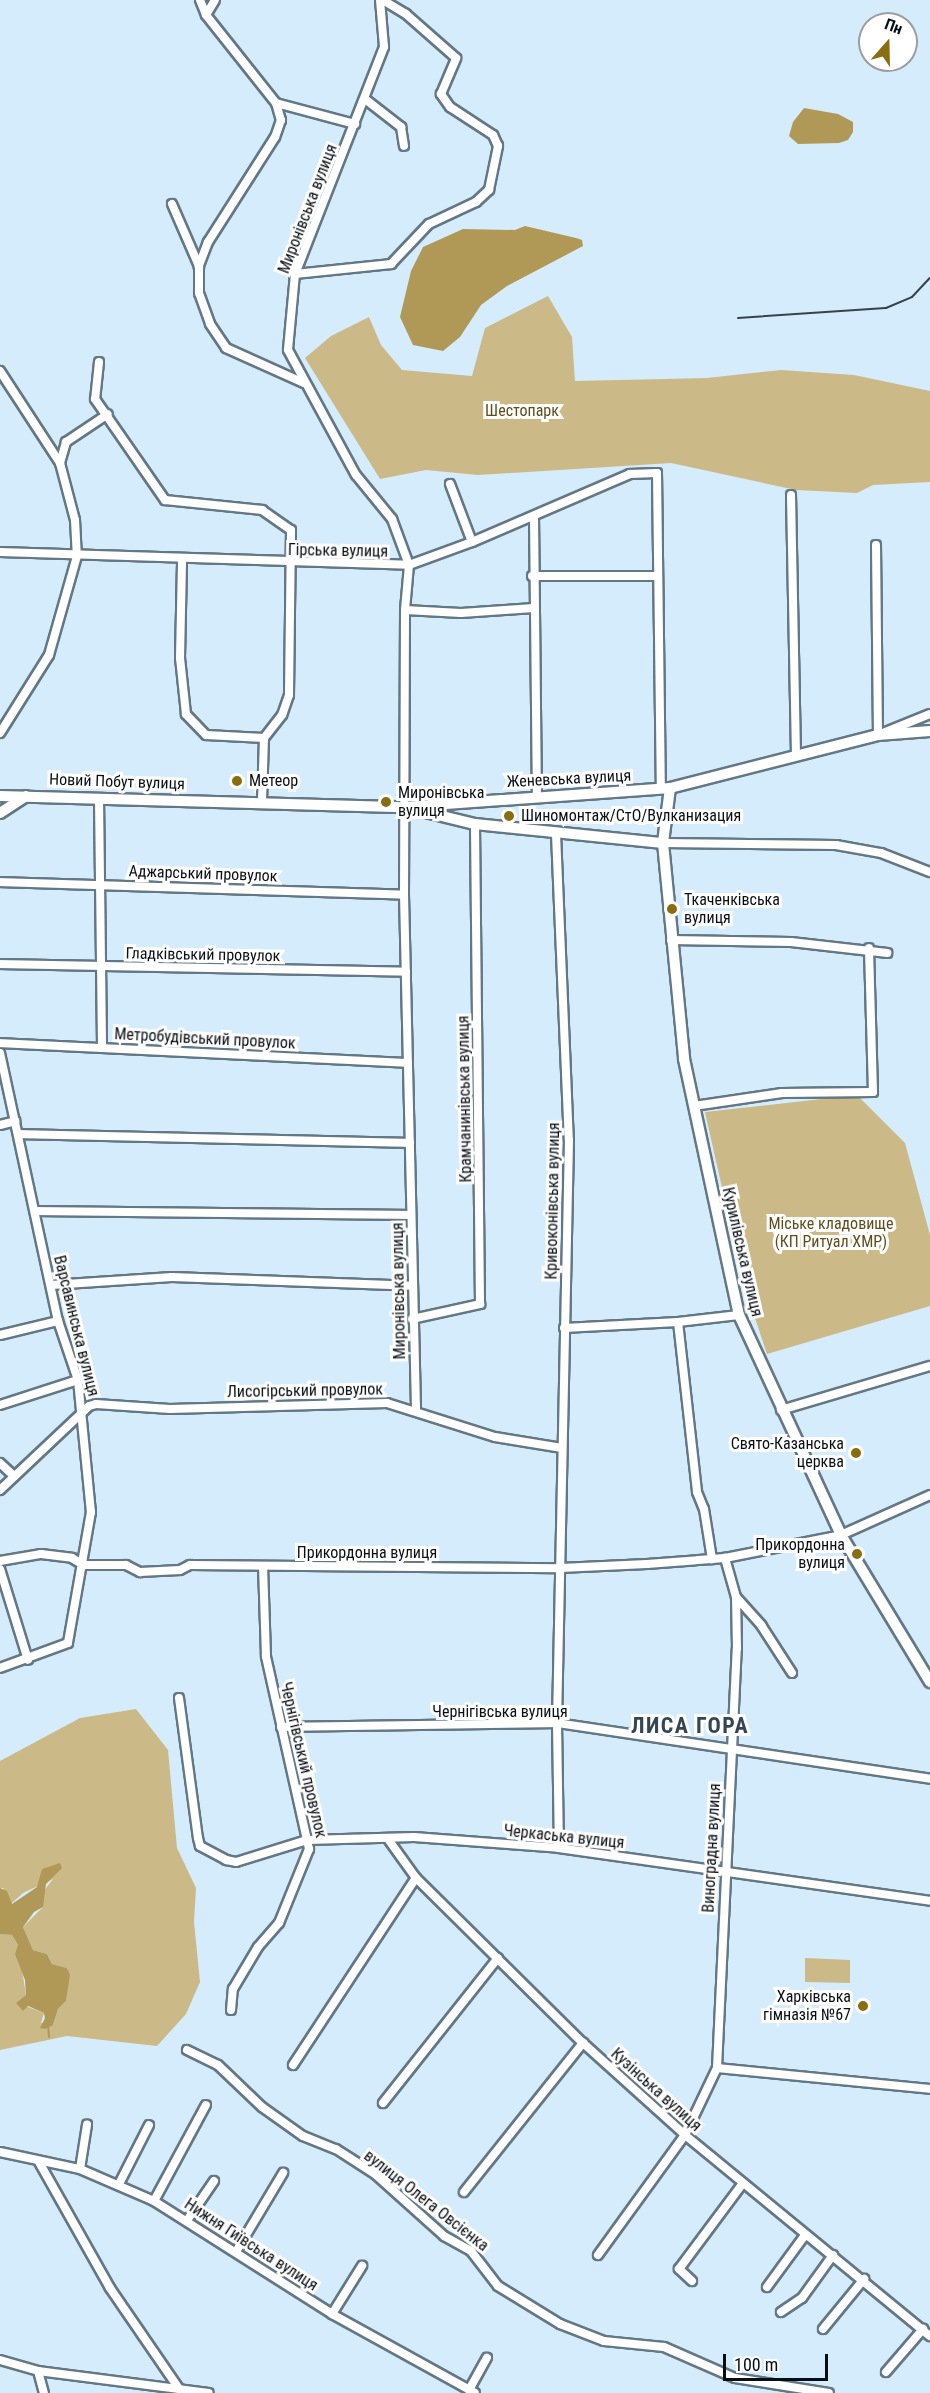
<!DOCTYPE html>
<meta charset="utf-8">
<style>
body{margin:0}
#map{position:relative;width:930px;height:2393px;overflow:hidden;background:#d5ecfc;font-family:"Roboto Condensed",sans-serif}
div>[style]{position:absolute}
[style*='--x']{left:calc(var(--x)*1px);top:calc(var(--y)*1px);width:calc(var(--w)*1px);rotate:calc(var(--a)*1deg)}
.green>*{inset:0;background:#cbba87}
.water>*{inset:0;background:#b09956}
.stream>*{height:2px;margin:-1px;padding:0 1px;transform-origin:1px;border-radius:1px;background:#b09956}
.roads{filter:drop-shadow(2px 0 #637785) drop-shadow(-2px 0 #637785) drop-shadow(0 2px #637785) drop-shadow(0 -2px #637785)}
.street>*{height:8px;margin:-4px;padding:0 4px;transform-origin:4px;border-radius:4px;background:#fff}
.secondary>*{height:10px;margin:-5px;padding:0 5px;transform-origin:5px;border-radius:5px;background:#fff}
.rail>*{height:2px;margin:-1px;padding:0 1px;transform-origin:1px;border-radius:1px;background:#37424a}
.dots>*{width:16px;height:16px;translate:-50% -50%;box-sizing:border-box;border:3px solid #fff;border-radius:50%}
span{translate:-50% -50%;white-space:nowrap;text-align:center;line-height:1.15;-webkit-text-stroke:6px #fff;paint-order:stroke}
.street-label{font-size:16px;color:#080f14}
.park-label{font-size:16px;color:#5f4e1b}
.poi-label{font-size:16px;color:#080f14}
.left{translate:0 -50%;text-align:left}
.right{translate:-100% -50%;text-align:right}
.district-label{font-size:22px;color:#344653;font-weight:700;letter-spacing:1.5px}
.north{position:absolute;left:858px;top:12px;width:60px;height:60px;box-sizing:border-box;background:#fff;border:2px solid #9c9fa1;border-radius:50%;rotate:20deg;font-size:16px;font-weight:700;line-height:24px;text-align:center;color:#080f14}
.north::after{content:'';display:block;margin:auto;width:21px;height:27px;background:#886e0e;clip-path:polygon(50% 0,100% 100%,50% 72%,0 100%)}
.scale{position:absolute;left:723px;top:2354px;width:105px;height:27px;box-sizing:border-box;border:3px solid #080f14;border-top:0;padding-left:8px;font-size:18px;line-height:21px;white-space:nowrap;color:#080f14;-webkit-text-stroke:4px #fff;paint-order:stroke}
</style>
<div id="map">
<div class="green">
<div style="clip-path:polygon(548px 296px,572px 337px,575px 381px,707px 378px,781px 370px,854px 375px,930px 391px,930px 482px,873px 485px,857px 493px,796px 490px,671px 463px,478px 475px,426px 470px,380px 479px,305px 358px,331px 336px,369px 317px,381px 345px,402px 370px,472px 376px,485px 328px)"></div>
<div style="clip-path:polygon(857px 1095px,905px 1143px,930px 1235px,930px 1306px,767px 1354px,744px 1285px,705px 1112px)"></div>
<div style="clip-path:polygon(136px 1709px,168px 1750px,177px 1848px,196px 1888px,194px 1922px,200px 1982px,186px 2014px,157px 2046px,67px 2036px,0 2050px,0 1934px,12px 1935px,18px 1945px,26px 1995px,17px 2003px,44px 2013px,41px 2023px,53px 2025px,58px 2009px,66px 2001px,69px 1975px,67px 1968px,52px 1964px,47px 1954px,33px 1950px,23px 1927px,43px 1907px,43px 1892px,53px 1879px,23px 1893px,11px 1904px,3px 1888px,0 1888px,0 1761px,80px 1718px)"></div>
<div style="clip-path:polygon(805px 1958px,850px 1960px,850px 1983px,805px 1982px)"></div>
</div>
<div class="water">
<div style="clip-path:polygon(804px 108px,838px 114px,853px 122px,853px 132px,848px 140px,839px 143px,798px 144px,789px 136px,793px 122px)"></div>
<div style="clip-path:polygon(525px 226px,576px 238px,582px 240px,583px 246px,507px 286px,481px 305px,460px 337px,443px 351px,413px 345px,400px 317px,411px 271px,423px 247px,463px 229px,515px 230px)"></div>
<div style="clip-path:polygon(60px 1863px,62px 1868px,46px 1884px,43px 1907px,34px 1912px,23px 1927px,33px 1950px,47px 1954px,52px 1964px,67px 1968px,70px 1975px,66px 2001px,58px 2009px,53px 2025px,45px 2029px,40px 2028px,45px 2018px,44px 2013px,28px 2006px,23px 2011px,16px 2003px,26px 1995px,25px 1980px,15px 1954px,18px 1945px,12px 1935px,0 1934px,0 1888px,7px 1891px,12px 1904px,37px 1887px,42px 1869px)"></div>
</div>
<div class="stream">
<div style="--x:48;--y:2025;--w:12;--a:85"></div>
</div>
<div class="roads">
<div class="street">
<div style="--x:200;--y:0;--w:16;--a:68"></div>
<div style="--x:206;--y:15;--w:112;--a:51.5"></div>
<div style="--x:276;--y:103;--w:82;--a:14.9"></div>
<div style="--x:380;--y:0;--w:47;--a:85.1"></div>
<div style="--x:384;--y:47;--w:244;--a:111.4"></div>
<div style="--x:295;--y:274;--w:76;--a:95.3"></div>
<div style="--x:288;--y:350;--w:142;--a:61.5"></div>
<div style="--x:356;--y:475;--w:57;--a:50.7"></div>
<div style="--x:392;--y:519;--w:49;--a:69.7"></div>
<div style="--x:409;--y:565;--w:45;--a:95.1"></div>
<div style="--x:405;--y:610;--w:285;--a:90.2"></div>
<div style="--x:404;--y:895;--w:514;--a:88.66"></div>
<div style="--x:206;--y:15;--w:17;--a:-59"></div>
<div style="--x:365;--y:99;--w:46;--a:37.9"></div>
<div style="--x:401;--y:127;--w:19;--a:81"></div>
<div style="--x:276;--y:103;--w:18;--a:74"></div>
<div style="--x:281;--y:120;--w:18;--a:109"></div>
<div style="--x:275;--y:137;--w:125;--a:122.5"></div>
<div style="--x:208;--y:242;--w:26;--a:111"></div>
<div style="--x:199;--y:266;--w:27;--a:90"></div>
<div style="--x:199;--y:293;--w:33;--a:70"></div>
<div style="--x:210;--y:324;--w:29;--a:56"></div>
<div style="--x:226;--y:348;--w:85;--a:24.2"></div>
<div style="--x:172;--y:204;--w:68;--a:66.5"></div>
<div style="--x:295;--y:274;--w:97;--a:-5.9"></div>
<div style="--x:391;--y:264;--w:55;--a:-46.5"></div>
<div style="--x:429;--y:224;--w:52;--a:-25.1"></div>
<div style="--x:476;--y:202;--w:18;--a:-43"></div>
<div style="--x:489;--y:190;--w:45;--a:-78.4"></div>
<div style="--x:498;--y:146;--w:12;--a:-114"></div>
<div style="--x:493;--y:135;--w:51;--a:-146.9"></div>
<div style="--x:450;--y:107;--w:16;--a:-125"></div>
<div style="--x:441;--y:94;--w:39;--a:-67"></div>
<div style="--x:456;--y:58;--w:67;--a:-138.7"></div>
<div style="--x:406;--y:14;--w:27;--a:-149"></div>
<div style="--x:99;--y:362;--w:37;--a:96"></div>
<div style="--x:95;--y:399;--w:123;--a:55.3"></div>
<div style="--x:165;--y:500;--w:98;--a:5.9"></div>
<div style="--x:262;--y:510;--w:35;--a:35"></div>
<div style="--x:291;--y:530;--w:165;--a:90.7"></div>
<div style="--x:289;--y:695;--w:21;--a:109"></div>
<div style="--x:282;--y:715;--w:29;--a:128"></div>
<div style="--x:264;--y:738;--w:58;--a:-177"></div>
<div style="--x:206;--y:735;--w:29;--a:-134"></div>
<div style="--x:186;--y:714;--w:56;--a:-96.1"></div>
<div style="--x:180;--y:658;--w:98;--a:-88.8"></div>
<div style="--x:0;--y:371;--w:110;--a:56.9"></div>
<div style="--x:60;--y:463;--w:59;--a:75.3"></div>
<div style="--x:75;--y:520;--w:36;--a:87"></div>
<div style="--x:77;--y:556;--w:103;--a:105.8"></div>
<div style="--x:49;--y:655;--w:92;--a:122.1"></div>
<div style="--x:60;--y:463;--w:22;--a:-74"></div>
<div style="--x:66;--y:442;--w:50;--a:-33.7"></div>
<div style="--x:450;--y:484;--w:62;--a:69.2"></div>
<div style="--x:791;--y:495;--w:261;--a:88.9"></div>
<div style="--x:534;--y:516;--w:279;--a:89.4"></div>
<div style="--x:876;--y:545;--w:190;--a:89.4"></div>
<div style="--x:878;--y:735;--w:56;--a:-22"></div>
<div style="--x:0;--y:552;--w:409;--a:1.8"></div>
<div style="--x:409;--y:565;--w:67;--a:-20.1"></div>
<div style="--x:472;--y:542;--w:172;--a:-23.3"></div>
<div style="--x:630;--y:474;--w:27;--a:-2"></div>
<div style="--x:657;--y:473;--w:316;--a:89.3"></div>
<div style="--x:532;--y:576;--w:124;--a:0"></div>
<div style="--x:405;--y:610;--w:56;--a:3.1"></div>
<div style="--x:461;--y:613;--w:73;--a:-3.9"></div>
<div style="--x:99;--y:798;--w:250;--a:89.3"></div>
<div style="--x:262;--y:801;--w:63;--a:-88.2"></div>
<div style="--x:556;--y:834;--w:306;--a:87.6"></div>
<div style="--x:569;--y:1140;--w:583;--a:91.18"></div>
<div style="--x:557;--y:1723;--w:125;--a:89.1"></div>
<div style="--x:663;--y:843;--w:173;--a:0.7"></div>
<div style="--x:836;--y:845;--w:46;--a:10.1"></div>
<div style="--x:881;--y:853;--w:53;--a:21.2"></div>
<div style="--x:0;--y:882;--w:404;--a:1.8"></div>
<div style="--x:671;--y:940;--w:120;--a:1"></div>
<div style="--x:791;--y:942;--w:97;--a:6.5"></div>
<div style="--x:0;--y:964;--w:406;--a:1.1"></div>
<div style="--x:0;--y:1043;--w:408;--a:2.8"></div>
<div style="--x:0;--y:1053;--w:274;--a:77.8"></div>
<div style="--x:58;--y:1321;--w:62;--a:71.3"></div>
<div style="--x:78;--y:1380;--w:133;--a:84.4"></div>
<div style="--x:91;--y:1512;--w:133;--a:100"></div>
<div style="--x:68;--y:1643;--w:72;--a:159.8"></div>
<div style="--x:694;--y:1106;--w:89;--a:-8.4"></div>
<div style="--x:782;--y:1093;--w:91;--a:-0.6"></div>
<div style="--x:873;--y:1092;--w:144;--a:-91.6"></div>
<div style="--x:0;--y:1125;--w:16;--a:-14"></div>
<div style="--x:19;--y:1134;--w:391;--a:1.3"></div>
<div style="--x:36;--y:1211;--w:375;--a:0.6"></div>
<div style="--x:51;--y:1285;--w:121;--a:-3.8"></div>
<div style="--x:172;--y:1277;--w:240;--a:2.1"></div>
<div style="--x:412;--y:1319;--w:70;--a:-12.4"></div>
<div style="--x:480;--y:1304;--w:480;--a:-90.6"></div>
<div style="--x:678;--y:1322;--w:171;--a:83.6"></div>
<div style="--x:697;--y:1492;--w:18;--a:68"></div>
<div style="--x:704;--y:1509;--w:51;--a:80.9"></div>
<div style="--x:564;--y:1328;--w:114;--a:-3"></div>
<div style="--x:678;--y:1322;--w:61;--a:-6.5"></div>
<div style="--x:0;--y:1335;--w:60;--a:-13.6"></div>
<div style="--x:0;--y:1405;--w:82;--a:-17.8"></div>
<div style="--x:781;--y:1410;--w:155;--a:-16.5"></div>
<div style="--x:0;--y:1463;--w:19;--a:43"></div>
<div style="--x:0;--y:1490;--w:122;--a:-43.3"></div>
<div style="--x:89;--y:1406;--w:7;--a:-16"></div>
<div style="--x:96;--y:1404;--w:74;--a:3.9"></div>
<div style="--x:170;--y:1409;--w:217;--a:-1.6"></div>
<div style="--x:387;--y:1403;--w:113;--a:17.5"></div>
<div style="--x:495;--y:1437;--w:68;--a:9.3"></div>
<div style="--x:0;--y:1561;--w:42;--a:-9.7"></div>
<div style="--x:41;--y:1554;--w:31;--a:7"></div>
<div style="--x:72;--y:1558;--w:13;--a:32"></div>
<div style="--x:83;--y:1565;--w:43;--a:0"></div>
<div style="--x:126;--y:1565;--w:16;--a:27"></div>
<div style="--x:140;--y:1572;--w:40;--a:-2.9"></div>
<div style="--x:180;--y:1570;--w:11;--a:-27"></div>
<div style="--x:190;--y:1565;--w:370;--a:0.5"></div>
<div style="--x:560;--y:1568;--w:87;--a:-2.6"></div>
<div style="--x:647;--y:1564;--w:78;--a:-4.4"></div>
<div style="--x:725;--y:1558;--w:118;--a:-11.2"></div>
<div style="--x:841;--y:1535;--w:98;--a:-24.2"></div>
<div style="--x:0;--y:1569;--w:95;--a:72.9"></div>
<div style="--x:736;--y:1597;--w:38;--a:48"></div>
<div style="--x:761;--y:1625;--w:57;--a:57.1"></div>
<div style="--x:179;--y:1698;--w:141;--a:82.3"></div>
<div style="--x:198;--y:1838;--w:8;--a:76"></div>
<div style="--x:200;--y:1846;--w:30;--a:28"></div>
<div style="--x:226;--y:1860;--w:10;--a:11"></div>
<div style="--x:236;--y:1862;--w:74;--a:-17.2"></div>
<div style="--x:307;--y:1840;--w:107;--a:-1.6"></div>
<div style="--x:414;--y:1837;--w:145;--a:4.3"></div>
<div style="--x:559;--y:1848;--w:375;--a:8.1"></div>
<div style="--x:281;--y:1727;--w:276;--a:-0.8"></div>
<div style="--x:557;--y:1723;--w:377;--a:8.5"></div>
<div style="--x:388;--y:1839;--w:48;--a:54.3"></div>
<div style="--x:416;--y:1878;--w:235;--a:44.7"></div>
<div style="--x:583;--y:2043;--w:137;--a:42"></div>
<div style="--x:685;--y:2135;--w:317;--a:39.4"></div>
<div style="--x:231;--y:2010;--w:21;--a:-85"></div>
<div style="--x:233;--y:1989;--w:49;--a:-59.2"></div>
<div style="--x:258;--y:1947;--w:32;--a:-49"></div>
<div style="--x:279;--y:1923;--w:80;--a:-67.9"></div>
<div style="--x:309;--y:1849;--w:198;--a:-102.6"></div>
<div style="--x:266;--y:1656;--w:89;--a:-91.9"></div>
<div style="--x:187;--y:2050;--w:34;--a:26"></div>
<div style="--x:218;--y:2065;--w:61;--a:43.7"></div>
<div style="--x:262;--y:2107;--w:50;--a:35.3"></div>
<div style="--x:303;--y:2136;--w:35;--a:22"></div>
<div style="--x:336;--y:2149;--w:46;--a:32.7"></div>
<div style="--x:375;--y:2174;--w:93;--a:41.9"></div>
<div style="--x:444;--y:2236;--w:31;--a:29"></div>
<div style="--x:471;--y:2251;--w:44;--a:52.4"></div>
<div style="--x:498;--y:2286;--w:73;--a:31.5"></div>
<div style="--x:560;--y:2324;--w:47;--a:21.1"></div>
<div style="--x:604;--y:2341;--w:60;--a:5.7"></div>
<div style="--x:664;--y:2347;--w:77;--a:23.6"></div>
<div style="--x:735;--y:2378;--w:95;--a:9.1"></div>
<div style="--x:293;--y:2065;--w:224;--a:-56.7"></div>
<div style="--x:717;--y:2068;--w:214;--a:5.6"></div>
<div style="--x:383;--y:2103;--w:185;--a:-51.6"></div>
<div style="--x:0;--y:2152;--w:82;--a:12"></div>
<div style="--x:80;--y:2169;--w:81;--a:23.4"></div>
<div style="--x:154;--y:2201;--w:211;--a:32.4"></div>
<div style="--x:332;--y:2314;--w:163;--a:28.9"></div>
<div style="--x:39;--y:2162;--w:145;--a:60.6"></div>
<div style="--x:110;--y:2288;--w:127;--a:55.6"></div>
<div style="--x:80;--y:2169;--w:45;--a:-81"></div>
<div style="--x:119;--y:2184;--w:66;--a:-63"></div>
<div style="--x:464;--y:2192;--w:191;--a:-51.4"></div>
<div style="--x:154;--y:2201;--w:109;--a:-61.6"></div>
<div style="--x:188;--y:2219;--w:46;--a:-55.6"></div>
<div style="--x:237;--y:2250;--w:90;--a:-59.1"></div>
<div style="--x:598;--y:2255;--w:148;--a:-54.1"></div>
<div style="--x:685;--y:2135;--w:74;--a:-64.5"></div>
<div style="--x:717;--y:2068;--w:420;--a:-87.3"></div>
<div style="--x:737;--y:1648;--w:51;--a:-91.1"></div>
<div style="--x:736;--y:1597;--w:41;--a:-105.8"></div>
<div style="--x:692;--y:2281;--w:18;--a:-137"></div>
<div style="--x:679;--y:2269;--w:107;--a:-53.3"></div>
<div style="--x:767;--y:2287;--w:64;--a:-53.8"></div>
<div style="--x:781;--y:2312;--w:25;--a:-34"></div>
<div style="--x:802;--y:2298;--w:53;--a:-54.2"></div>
<div style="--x:332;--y:2314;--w:57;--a:-58"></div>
<div style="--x:823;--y:2329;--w:65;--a:-50.6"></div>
<div style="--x:0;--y:2360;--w:40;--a:16"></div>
<div style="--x:38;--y:2371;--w:172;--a:7.3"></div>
<div style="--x:38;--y:2371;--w:23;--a:75"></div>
<div style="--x:886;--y:2372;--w:57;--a:-49.3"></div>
<div style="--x:469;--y:2390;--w:37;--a:-61"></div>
</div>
<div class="secondary">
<div style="--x:670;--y:788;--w:55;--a:97.3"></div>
<div style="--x:663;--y:843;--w:217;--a:84.4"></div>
<div style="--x:684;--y:1059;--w:262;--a:77.9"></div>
<div style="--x:739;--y:1315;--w:242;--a:65.1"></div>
<div style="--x:841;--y:1535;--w:172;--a:58.8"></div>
<div style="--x:0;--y:796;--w:404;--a:1.6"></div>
<div style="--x:404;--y:807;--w:267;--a:-4.1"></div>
<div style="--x:670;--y:788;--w:215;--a:-14.3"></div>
<div style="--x:878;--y:735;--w:52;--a:-4.4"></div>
<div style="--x:413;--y:809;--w:64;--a:13.6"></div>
<div style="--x:475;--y:824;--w:189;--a:5.8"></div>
<div style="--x:0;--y:813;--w:31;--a:-33"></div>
</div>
</div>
<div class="rail">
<div style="--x:738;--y:318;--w:148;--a:-3.9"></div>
<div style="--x:886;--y:308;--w:28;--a:-23"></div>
<div style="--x:912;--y:297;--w:26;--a:-47"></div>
</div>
<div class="dots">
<div style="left:237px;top:781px;background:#886e0e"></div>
<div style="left:386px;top:802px;background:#886e0e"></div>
<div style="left:509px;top:816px;background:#886e0e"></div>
<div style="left:672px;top:909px;background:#886e0e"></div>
<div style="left:856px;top:1453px;background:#886e0e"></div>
<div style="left:857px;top:1554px;background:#886e0e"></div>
<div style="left:863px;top:2006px;background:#886e0e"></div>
</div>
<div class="street-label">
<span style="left:308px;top:209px;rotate:-69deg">Миронівська вулиця</span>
<span style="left:338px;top:551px;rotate:1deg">Гірська вулиця</span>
<span style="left:569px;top:779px;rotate:-3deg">Женевська вулиця</span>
<span style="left:117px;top:782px;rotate:2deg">Новий Побут вулиця</span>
<span style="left:203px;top:874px;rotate:2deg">Аджарський провулок</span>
<span style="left:203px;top:955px;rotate:1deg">Гладківський провулок</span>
<span style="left:205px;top:1039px;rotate:3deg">Метробудівський провулок</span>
<span style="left:465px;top:1099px;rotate:-91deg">Крамчанинівська вулиця</span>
<span style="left:553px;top:1201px;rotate:-89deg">Кривоконівська вулиця</span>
<span style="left:742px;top:1252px;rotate:77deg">Курилівська вулиця</span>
<span style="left:399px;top:1291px;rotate:-91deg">Миронівська вулиця</span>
<span style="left:76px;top:1326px;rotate:76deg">Варсавинська вулиця</span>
<span style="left:305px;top:1391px;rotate:-1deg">Лисогірський провулок</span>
<span style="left:367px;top:1553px">Прикордонна вулиця</span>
<span style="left:500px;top:1712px">Чернігівська вулиця</span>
<span style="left:303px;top:1760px;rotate:77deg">Чернігівський провулок</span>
<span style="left:564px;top:1837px;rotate:6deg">Черкаська вулиця</span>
<span style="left:712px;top:1848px;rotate:-87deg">Виноградна вулиця</span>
<span style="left:656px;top:2090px;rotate:42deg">Кузінська вулиця</span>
<span style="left:426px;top:2201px;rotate:38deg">вулиця Олега Овсієнка</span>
<span style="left:251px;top:2245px;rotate:33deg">Нижня Гиївська вулиця</span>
</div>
<div class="park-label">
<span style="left:522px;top:411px">Шестопарк</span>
<span style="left:831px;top:1233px">Міське кладовище<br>(КП Ритуал ХМР)</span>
</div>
<div class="poi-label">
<span class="left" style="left:249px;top:781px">Метеор</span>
<span class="left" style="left:398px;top:802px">Миронівська<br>вулиця</span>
<span class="left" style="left:521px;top:816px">Шиномонтаж/СтО/Вулканизация</span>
<span class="left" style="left:684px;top:909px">Ткаченківська<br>вулиця</span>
<span class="right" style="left:844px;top:1453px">Свято-Казанська<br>церква</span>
<span class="right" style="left:845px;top:1554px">Прикордонна<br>вулиця</span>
<span class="right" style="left:851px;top:2006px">Харківська<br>гімназія №67</span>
</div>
<div class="district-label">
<span style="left:690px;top:1726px">ЛИСА ГОРА</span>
</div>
<div class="north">Пн</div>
<div class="scale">100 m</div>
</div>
